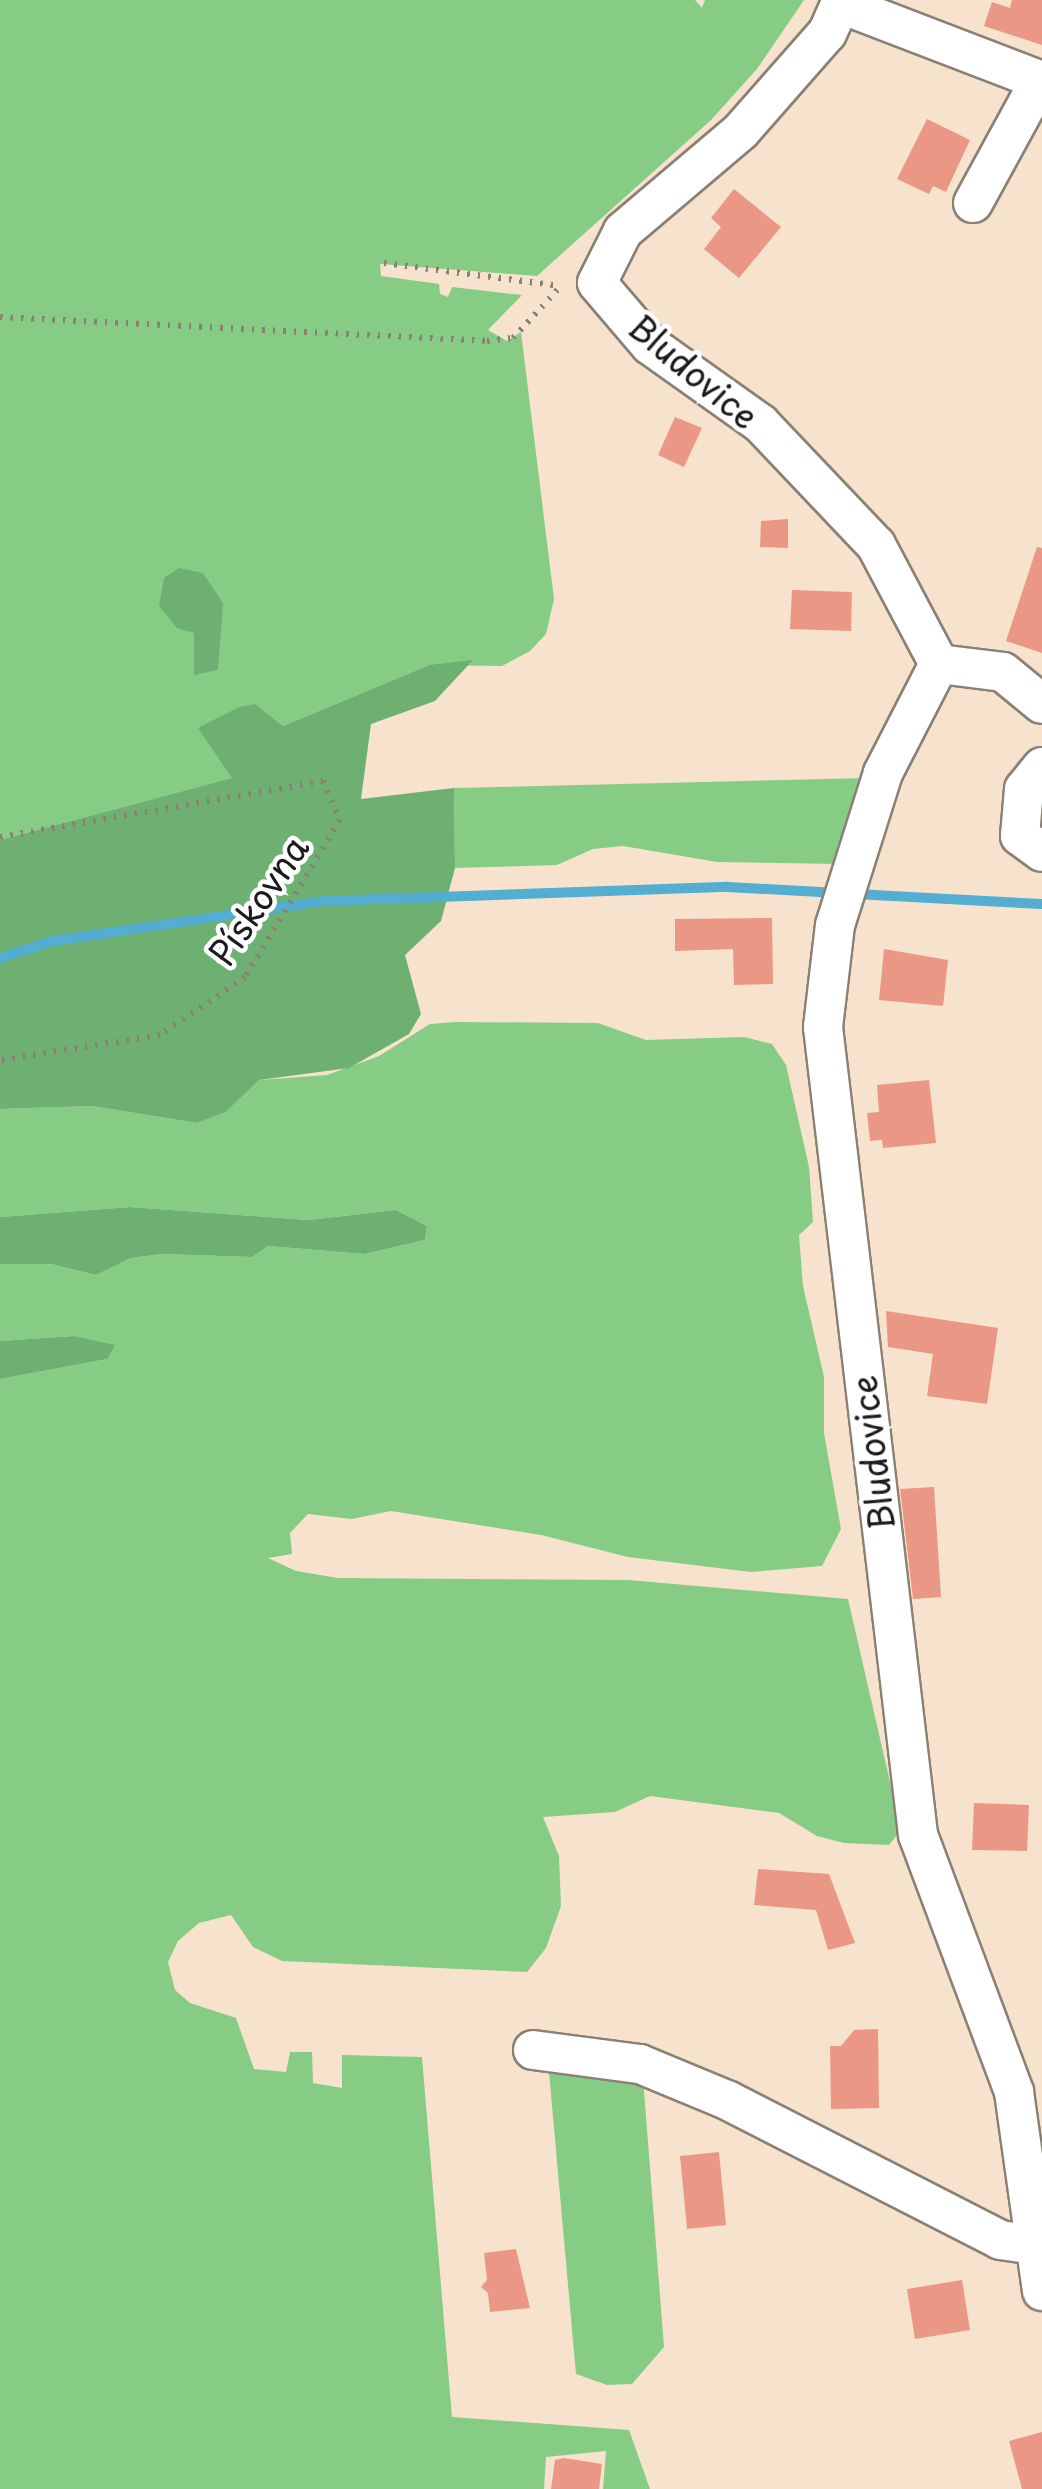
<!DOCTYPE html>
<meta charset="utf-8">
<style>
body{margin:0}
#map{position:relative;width:1042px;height:2489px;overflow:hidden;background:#f7e3cd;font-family:"Playpen Sans",sans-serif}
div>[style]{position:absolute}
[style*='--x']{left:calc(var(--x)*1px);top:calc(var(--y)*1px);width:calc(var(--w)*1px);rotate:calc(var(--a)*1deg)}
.green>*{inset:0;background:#87cc85}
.forest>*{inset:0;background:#6db072}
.stream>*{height:10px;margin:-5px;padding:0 5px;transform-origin:5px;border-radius:5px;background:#53aed1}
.building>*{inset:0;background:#ea9885}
.path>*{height:6px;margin-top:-3px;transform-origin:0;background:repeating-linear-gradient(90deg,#8a8074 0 2.5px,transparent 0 10.5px)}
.roads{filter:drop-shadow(2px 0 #8a8074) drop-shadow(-2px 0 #8a8074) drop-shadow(0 2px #8a8074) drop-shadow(0 -2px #8a8074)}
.minor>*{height:38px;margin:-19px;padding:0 19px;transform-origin:19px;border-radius:19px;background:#fff}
span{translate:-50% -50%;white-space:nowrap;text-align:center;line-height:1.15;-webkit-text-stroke:9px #fff;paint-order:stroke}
.street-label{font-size:35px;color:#1c1c1c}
</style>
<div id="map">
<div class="green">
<div style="clip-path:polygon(evenodd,0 0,695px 0,702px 8px,705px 0,804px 0,757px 69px,711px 120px,537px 276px,380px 264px,381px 276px,439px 284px,440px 294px,448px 297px,452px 287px,522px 295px,488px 330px,507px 341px,521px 332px,554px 599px,546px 634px,530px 651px,502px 666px,429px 665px,283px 726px,256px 704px,233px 778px,0 840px,0 0,194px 633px,218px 670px,194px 674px,194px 633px)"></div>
<div style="clip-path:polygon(868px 778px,839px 864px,717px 862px,623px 846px,593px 849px,557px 865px,455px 868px,454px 788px)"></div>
<div style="clip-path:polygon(455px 1022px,598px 1023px,646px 1040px,744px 1037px,772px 1044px,786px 1065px,809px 1167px,813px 1222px,799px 1235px,803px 1286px,824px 1377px,824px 1433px,841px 1529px,822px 1566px,751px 1572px,628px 1557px,541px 1535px,391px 1511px,352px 1519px,308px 1514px,290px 1533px,292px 1554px,268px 1558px,296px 1571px,338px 1578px,628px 1580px,848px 1599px,901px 1830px,889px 1845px,844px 1843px,817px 1836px,779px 1813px,650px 1796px,615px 1812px,543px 1817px,559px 1856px,561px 1906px,546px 1948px,527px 1972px,282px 1961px,253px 1947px,231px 1915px,199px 1923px,178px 1941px,168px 1962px,175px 1990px,190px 2003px,236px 2018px,254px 2069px,286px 2072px,290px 2052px,312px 2052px,313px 2083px,342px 2088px,342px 2055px,422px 2057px,452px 2417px,629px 2430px,650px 2489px,603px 2489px,606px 2451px,546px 2457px,544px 2489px,0 2489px,0 1379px,107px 1359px,73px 1336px,0 1341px,0 1264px,51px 1264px,96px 1275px,131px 1258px,162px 1254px,252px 1257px,268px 1246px,364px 1254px,425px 1240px,427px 1226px,396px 1210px,308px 1220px,130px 1207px,0 1217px,0 1109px,92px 1106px,197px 1123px,226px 1112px,259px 1080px,327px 1075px,379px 1056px,430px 1024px)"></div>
<div style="clip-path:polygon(548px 2061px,643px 2078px,664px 2347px,632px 2384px,607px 2385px,576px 2374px)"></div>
</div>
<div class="forest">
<div style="clip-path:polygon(179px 568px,203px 573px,223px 603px,218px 670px,194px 675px,194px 633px,177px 628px,159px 606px,164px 578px)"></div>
<div style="clip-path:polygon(473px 660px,435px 701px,371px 724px,361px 799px,454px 788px,455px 868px,441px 921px,405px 955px,421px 1014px,409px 1034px,349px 1068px,259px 1080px,226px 1112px,197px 1123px,92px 1106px,0 1109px,0 840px,232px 778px,198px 728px,239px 707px,256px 704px,283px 726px,429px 665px)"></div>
<div style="clip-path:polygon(130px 1207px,308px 1220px,396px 1210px,427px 1226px,425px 1240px,364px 1254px,268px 1246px,252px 1257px,162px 1254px,131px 1258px,96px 1275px,51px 1264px,0 1264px,0 1217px)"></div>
<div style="clip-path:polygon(73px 1336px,115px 1345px,107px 1359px,0 1379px,0 1341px)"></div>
</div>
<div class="stream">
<div style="--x:855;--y:894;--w:187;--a:3.1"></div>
<div style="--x:0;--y:958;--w:56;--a:-17.8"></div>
<div style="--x:53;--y:941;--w:273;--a:-8.4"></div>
<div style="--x:323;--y:901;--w:405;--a:-2"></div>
<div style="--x:728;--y:887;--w:110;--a:3.1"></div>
</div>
<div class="building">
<div style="clip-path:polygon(1012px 0,1042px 0,1042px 45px,984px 26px,992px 2px,1010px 8px)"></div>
<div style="clip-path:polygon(927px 119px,970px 140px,946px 192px,933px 186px,929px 194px,897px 179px)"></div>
<div style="clip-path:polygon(734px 189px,781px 227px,739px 278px,704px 249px,721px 227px,711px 218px)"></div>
<div style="clip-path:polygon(675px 417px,702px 428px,684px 467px,658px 455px)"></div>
<div style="clip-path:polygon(788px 519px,788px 548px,760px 547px,761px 521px)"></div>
<div style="clip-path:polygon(1037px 547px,1042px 548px,1042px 653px,1006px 641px)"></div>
<div style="clip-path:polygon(792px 590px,852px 592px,851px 631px,790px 629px)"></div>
<div style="clip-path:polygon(772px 918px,773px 984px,734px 985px,733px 949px,675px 951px,675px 919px)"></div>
<div style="clip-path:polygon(884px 949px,948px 960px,943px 1006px,879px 1000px)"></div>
<div style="clip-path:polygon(929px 1080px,936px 1143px,883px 1148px,882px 1140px,870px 1141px,867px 1113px,879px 1112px,877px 1085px)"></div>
<div style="clip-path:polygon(886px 1311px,998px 1328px,987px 1404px,927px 1396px,933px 1354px,888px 1347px)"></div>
<div style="clip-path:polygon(934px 1487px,941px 1597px,913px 1599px,900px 1489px)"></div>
<div style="clip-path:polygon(974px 1803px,1029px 1805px,1027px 1851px,972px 1850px)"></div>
<div style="clip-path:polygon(758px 1869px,829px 1874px,855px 1943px,828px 1950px,816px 1910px,754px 1905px)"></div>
<div style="clip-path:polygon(878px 2029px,879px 2108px,831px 2109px,830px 2046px,841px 2046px,854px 2030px)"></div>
<div style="clip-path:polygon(719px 2152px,726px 2225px,687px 2229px,680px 2156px)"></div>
<div style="clip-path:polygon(516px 2249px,530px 2308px,490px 2312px,488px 2293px,481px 2287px,487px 2280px,484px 2253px)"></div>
<div style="clip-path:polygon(962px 2280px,970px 2330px,915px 2339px,907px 2289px)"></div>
<div style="clip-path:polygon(1042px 2432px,1042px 2489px,1022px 2489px,1009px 2441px)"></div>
<div style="clip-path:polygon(564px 2458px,602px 2464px,599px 2489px,551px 2489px,555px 2460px)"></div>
</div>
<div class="path">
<div style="--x:384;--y:263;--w:178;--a:7.4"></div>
<div style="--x:0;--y:317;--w:488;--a:2.8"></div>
<div style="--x:487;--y:341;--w:26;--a:-7"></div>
<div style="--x:513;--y:338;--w:71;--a:-47.3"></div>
<div style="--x:0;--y:837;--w:328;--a:-9.8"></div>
<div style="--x:323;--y:781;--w:43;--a:66.4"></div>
<div style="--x:340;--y:820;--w:184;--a:121.2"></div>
<div style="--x:245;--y:977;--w:103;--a:145.7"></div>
<div style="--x:160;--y:1035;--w:162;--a:171.1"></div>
</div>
<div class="roads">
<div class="minor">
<div style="--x:842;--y:0;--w:36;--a:114"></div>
<div style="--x:827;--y:33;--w:130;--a:131.3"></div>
<div style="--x:741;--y:131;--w:155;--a:139.7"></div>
<div style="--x:623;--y:231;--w:58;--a:116.6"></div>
<div style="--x:597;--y:283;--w:82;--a:49.5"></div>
<div style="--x:650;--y:345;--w:136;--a:35.4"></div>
<div style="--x:761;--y:424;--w:167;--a:46.5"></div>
<div style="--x:876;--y:545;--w:135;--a:62.1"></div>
<div style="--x:841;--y:4;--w:215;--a:21"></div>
<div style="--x:973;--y:203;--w:140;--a:-61.4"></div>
<div style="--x:939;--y:664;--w:123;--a:117.2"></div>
<div style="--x:883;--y:773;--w:159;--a:107.5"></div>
<div style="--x:835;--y:925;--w:103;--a:96.7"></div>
<div style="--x:823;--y:1027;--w:814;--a:83.29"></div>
<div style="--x:918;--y:1835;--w:274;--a:69.5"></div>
<div style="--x:1014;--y:2092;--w:201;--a:82"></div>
<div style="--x:939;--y:664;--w:64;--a:7.1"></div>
<div style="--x:1003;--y:672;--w:50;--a:39.4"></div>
<div style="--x:1042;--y:767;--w:28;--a:129"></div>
<div style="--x:1024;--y:789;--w:47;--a:94.9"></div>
<div style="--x:1020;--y:836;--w:27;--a:36"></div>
<div style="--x:533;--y:2050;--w:108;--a:7.5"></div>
<div style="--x:640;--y:2064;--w:94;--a:22.5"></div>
<div style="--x:727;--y:2100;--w:307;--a:27.1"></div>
<div style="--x:1000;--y:2240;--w:35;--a:8"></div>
</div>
</div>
<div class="street-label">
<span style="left:694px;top:371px;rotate:40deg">Bludovice</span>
<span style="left:258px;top:900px;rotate:-56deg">Pískovna</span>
<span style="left:872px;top:1453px;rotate:-97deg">Bludovice</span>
</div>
</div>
